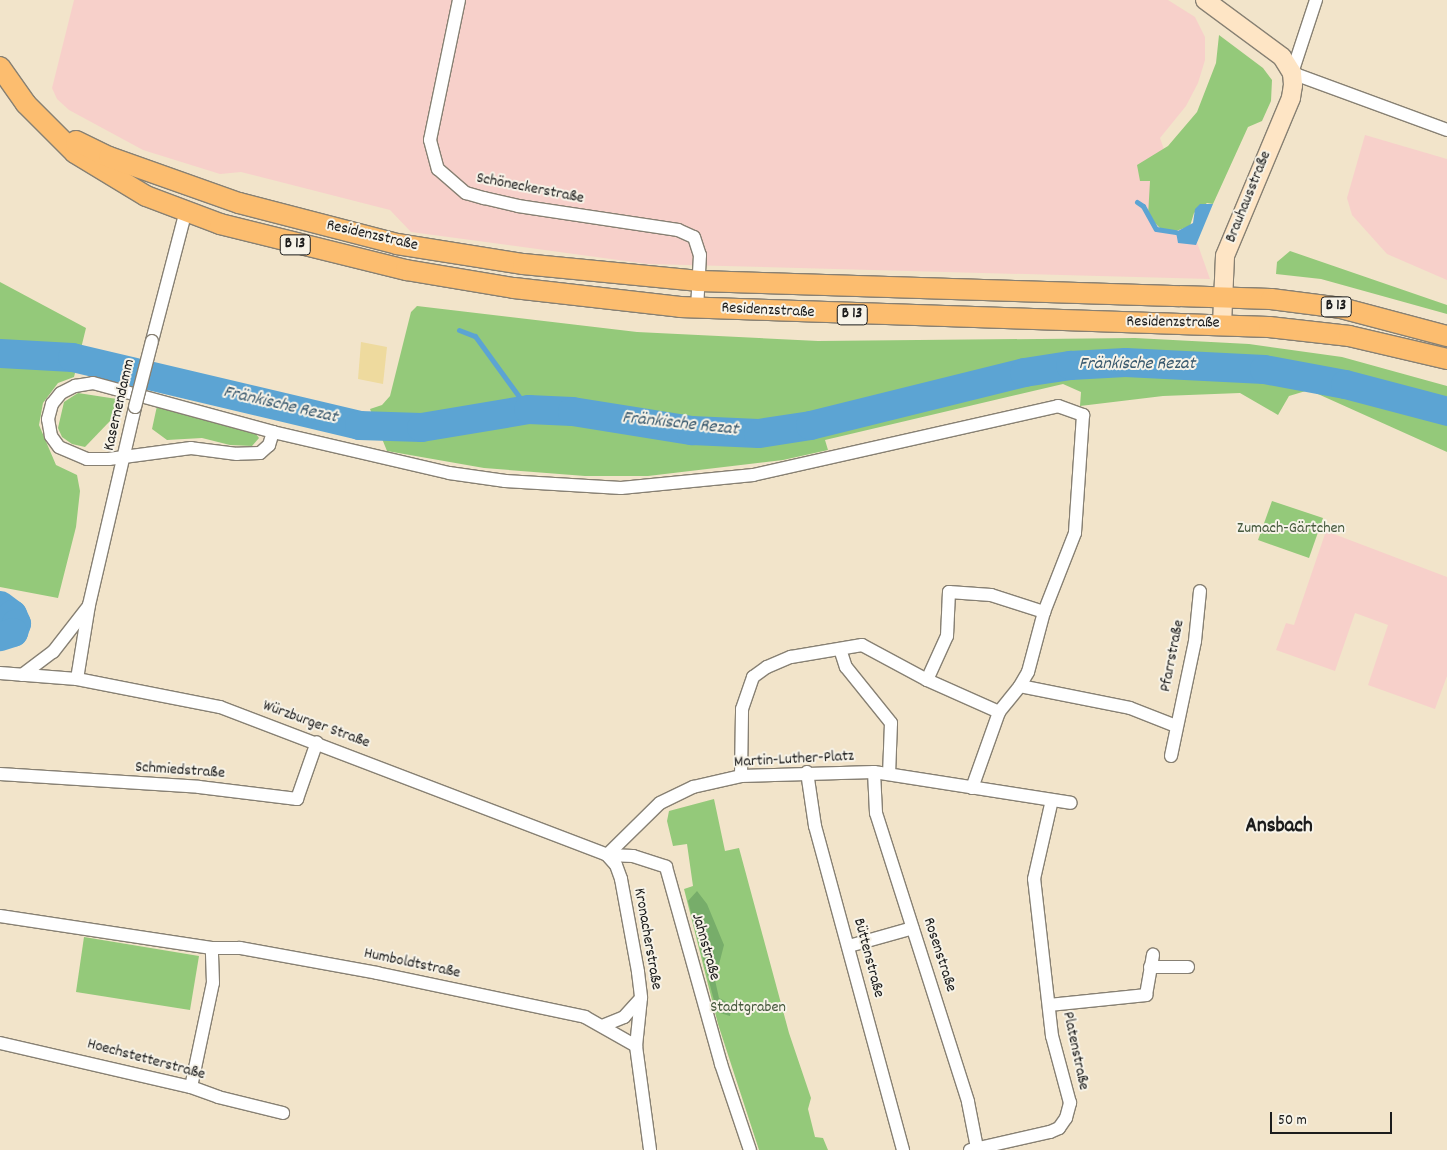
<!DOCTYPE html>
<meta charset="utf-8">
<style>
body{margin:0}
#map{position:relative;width:1447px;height:1150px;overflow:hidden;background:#f2e4ca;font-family:Dekko,sans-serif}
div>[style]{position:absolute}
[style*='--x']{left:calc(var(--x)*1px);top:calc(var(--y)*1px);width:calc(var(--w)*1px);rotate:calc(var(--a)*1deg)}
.built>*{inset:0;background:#f7d0ca}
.green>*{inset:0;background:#94c97a}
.forest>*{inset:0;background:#77ad6a}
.sand>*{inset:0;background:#eeda9e}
.water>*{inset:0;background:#5ca4d3}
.stream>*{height:5px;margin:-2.5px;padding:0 2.5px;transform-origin:2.5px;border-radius:2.5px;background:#5ca4d3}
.river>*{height:29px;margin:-14.5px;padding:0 14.5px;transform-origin:14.5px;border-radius:14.5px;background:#5ca4d3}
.roads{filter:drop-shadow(1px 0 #878073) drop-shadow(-1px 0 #878073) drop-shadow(0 1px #878073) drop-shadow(0 -1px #878073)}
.minor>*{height:12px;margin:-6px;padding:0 6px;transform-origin:6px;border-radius:6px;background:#fff}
.secondary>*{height:18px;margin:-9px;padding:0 9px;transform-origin:9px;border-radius:9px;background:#fee5c5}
.primary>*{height:20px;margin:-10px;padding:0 10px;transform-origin:10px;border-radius:10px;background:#fcbd6f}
.bridges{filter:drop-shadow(1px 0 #878073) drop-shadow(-1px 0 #878073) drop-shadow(0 1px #878073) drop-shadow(0 -1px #878073)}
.minor-bridge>*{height:12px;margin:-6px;padding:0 6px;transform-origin:6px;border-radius:6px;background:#fff}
span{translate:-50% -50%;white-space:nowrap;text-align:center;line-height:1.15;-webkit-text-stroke:4px #f7f3e8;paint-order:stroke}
.shield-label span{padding:1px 4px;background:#f7f3e8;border:1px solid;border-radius:4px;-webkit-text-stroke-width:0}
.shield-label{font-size:15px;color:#1c1c1c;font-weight:700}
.street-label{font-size:16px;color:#1c1c1c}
.park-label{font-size:16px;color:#46593d}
.water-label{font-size:18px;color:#39596e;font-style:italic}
.district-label{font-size:21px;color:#1c1c1c;font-weight:700}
.scale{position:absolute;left:1270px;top:1112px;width:122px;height:22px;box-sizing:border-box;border:2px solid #1c1c1c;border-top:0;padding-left:6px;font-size:15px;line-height:18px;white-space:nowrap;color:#1c1c1c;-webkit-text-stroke:4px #f7f3e8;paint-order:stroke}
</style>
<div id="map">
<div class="built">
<div style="clip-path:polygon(74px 0,1168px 0,1195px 17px,1205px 37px,1205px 60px,1198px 83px,1186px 106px,1160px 138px,1210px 279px,648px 264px,411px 232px,390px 210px,241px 172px,220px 174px,143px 150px,69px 110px,57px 99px,52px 88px)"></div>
<div style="clip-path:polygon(1365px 135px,1447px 159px,1447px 280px,1387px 254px,1352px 215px,1347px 198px)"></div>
<div style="clip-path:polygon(1326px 531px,1447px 577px,1447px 676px,1435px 709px,1368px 685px,1388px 625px,1355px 613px,1335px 671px,1276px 650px,1286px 623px,1294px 625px)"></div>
</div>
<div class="green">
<div style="clip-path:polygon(1219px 35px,1263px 68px,1272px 80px,1271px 101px,1262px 121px,1248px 127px,1213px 204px,1207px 203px,1194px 213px,1190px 226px,1176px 231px,1161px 229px,1148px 216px,1150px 181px,1140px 181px,1137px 165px,1168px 146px,1197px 112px,1216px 63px)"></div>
<div style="clip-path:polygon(1290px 251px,1447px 305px,1447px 314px,1321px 279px,1276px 274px,1277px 262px)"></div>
<div style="clip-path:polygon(0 282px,86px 328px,74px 377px,58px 383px,43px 403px,39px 425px,56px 465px,77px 475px,80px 491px,76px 527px,58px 598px,0 587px)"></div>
<div style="clip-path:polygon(417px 306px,637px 332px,818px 341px,1135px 338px,1249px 344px,1342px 357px,1447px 386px,1447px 452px,1309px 390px,1289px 396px,1278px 415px,1240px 393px,1163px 396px,1080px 406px,1081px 392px,1063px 384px,825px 440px,828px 450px,783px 460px,648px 476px,585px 476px,484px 468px,387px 451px,370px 409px,382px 405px,390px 396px,411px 312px)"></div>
<div style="clip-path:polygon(78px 393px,117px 399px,110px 421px,85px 447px,72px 444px,62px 437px,58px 428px,64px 402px)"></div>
<div style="clip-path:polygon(157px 406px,256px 434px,259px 438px,252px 446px,230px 445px,202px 438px,167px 440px,152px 429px)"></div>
<div style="clip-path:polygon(1272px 501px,1323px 518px,1309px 558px,1258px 540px)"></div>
<div style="clip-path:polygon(714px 799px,725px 851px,739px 848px,789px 1033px,811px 1098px,808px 1109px,815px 1137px,823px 1138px,828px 1150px,759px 1150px,718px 1024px,684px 889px,693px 886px,687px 844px,673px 846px,667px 821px,669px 811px)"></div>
<div style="clip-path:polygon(84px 937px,199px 956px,190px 1010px,76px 992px)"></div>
</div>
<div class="forest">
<div style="clip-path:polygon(697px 891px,707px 904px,724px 945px,715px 980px,719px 998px,732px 1005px,730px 1016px,717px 1012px,688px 901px)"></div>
</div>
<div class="sand">
<div style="clip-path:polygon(361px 342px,387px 347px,383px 384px,358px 379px)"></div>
</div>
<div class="water">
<div style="clip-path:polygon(1200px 204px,1213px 204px,1196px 245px,1178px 243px,1176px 232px,1193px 223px,1195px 209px)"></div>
</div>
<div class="stream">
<div style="--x:1137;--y:202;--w:7;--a:34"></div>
<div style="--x:1143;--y:206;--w:26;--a:61"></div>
<div style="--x:1156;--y:229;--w:20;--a:9"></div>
<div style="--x:459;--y:330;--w:17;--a:21"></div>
<div style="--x:475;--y:336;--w:90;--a:54"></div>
</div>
<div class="river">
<div style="--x:0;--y:353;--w:72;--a:3.2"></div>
<div style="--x:72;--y:357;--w:295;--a:13.3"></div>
<div style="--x:359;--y:425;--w:62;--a:1.8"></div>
<div style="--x:421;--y:427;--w:109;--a:-9.5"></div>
<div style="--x:528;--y:409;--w:44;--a:2.6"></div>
<div style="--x:572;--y:411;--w:121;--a:9.1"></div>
<div style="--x:691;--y:430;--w:67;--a:2.6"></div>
<div style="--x:758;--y:433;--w:53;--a:-8.7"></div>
<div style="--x:810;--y:425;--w:220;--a:-13.9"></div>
<div style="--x:1024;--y:372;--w:47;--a:-8.7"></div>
<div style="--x:1070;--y:365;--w:55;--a:-3.1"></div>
<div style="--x:1125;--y:362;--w:139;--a:2.9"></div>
<div style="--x:1264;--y:369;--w:82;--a:10.5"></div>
<div style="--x:1345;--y:384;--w:106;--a:14.8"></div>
<div style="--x:0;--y:605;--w:15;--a:37"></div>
<div style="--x:12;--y:614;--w:10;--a:66"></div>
<div style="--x:16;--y:623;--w:9;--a:108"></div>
<div style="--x:13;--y:632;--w:14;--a:163"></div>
</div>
<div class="roads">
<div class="minor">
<div style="--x:459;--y:0;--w:143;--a:101.7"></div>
<div style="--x:430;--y:140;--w:30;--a:75"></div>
<div style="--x:438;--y:169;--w:37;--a:41"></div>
<div style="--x:466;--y:193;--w:19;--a:16"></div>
<div style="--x:484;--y:198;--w:35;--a:13"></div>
<div style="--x:518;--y:206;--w:162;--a:8.5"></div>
<div style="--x:678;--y:230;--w:17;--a:24"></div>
<div style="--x:694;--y:237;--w:19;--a:72"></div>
<div style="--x:700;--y:255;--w:53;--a:93.2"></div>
<div style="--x:1316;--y:0;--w:77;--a:108.2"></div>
<div style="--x:1292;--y:73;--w:165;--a:20.2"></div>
<div style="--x:152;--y:341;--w:131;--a:-75.4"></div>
<div style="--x:273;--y:432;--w:14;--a:107"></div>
<div style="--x:269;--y:445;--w:12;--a:138"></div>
<div style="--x:260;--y:453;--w:23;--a:178"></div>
<div style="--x:237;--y:454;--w:46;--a:-172.6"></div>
<div style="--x:191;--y:448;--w:83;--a:172.4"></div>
<div style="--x:109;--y:459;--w:22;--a:180"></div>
<div style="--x:87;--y:459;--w:30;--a:-157"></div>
<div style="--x:59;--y:447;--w:14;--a:-126"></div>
<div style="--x:51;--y:436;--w:17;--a:-100"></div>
<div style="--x:48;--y:419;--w:16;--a:-75"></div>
<div style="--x:52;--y:404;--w:14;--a:-51"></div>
<div style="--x:61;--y:393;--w:16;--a:-27"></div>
<div style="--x:75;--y:386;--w:18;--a:-9"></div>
<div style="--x:93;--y:383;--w:187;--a:15.2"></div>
<div style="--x:273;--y:432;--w:181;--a:13.1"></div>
<div style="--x:449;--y:473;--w:57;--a:8.1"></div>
<div style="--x:505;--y:481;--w:116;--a:3.5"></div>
<div style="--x:621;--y:488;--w:133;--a:-5.6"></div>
<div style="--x:753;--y:475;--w:313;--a:-12.7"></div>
<div style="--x:1058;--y:406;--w:27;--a:20"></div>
<div style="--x:1083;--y:415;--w:118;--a:93.9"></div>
<div style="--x:1075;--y:533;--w:85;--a:111.4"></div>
<div style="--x:1044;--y:612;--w:62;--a:104.9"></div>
<div style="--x:1028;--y:672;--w:16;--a:120"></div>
<div style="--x:840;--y:649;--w:19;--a:72"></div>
<div style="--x:846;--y:667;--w:72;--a:51.2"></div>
<div style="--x:891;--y:723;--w:51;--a:92.2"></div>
<div style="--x:0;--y:673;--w:77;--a:4.5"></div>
<div style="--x:77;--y:679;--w:146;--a:11.1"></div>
<div style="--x:220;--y:707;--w:414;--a:20.9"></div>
<div style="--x:607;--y:855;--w:26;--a:2"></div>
<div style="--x:633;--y:856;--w:35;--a:18"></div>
<div style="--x:666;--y:867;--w:205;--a:74.4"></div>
<div style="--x:721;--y:1064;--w:91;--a:71.4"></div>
<div style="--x:22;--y:675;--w:39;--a:-37"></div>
<div style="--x:53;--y:652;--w:57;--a:-52.1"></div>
<div style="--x:77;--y:679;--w:75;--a:-80.8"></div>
<div style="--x:89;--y:605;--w:203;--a:-76.9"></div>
<div style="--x:927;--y:680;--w:79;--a:24"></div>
<div style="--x:1171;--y:756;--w:117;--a:-78.2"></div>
<div style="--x:1195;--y:641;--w:50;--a:-84.3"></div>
<div style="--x:807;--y:772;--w:55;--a:81.6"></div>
<div style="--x:815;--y:826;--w:336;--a:74.8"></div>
<div style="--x:874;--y:772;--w:41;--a:87.2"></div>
<div style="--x:876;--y:813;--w:303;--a:72.3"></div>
<div style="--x:968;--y:1102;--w:47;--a:78.9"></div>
<div style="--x:0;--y:774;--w:199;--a:3.7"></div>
<div style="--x:199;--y:787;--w:99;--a:7"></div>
<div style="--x:297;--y:799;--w:60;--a:-70.7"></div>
<div style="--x:741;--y:776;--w:67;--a:-89.1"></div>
<div style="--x:742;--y:709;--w:34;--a:-71"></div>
<div style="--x:753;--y:677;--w:17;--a:-36"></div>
<div style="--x:767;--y:667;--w:26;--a:-23"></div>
<div style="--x:791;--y:657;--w:72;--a:-9.6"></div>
<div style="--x:862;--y:645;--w:74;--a:28.3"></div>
<div style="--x:927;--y:680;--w:48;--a:-65.6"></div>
<div style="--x:947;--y:636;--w:44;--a:-87.4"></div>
<div style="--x:949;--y:592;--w:42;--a:4.1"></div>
<div style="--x:991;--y:595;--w:56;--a:17.8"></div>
<div style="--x:972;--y:788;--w:81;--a:-70.4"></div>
<div style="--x:999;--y:712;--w:33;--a:-51"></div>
<div style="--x:1020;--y:686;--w:112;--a:11.3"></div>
<div style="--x:1130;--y:708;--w:49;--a:21.4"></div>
<div style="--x:607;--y:855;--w:74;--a:-44.5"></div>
<div style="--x:660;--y:803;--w:37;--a:-26"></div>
<div style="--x:693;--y:787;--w:49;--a:-12.9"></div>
<div style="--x:741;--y:776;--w:133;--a:-1.7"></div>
<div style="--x:874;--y:772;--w:199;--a:8.9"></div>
<div style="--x:607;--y:855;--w:13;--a:48"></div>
<div style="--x:616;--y:865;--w:15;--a:70"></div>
<div style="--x:621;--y:879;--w:95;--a:79.6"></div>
<div style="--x:638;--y:972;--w:26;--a:83"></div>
<div style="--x:641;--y:998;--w:48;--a:95.9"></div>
<div style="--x:636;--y:1046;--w:105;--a:82.3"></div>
<div style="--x:0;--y:916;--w:214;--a:8.6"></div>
<div style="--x:212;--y:948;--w:28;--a:0"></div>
<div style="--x:240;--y:948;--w:139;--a:10.3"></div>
<div style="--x:377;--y:973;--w:213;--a:11.9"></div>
<div style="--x:585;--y:1017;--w:59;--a:29.6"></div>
<div style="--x:849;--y:946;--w:66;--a:-15.7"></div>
<div style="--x:1150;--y:967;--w:38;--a:0"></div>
<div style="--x:1049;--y:1005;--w:98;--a:-5.9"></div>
<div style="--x:1146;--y:995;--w:41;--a:-80.1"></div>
<div style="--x:602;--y:1026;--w:24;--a:-22"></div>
<div style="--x:624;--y:1017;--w:25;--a:-48"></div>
<div style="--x:0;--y:1043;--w:196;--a:13"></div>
<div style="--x:191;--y:1087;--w:29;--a:20"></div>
<div style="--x:218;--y:1097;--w:67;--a:13.8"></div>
<div style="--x:191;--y:1087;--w:106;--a:-78.1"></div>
<div style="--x:213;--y:983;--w:35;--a:-92"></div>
<div style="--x:970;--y:1150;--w:82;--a:-12.7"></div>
<div style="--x:1050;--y:1132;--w:10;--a:-24"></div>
<div style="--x:1059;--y:1128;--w:12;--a:-55"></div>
<div style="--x:1066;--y:1118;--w:16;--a:-75"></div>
<div style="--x:1070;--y:1103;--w:69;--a:-105"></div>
<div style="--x:1052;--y:1036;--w:158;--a:-96.5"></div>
<div style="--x:1034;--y:879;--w:81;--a:-77.2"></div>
</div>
<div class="secondary">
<div style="--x:1205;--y:0;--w:96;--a:36.5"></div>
<div style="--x:1282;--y:57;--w:19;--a:58"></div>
<div style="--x:1292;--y:73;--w:12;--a:85"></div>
<div style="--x:1293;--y:85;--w:13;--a:99"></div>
<div style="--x:1291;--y:98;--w:171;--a:112.7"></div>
<div style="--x:1225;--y:256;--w:68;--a:92.5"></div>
</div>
<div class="primary">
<div style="--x:0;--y:67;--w:45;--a:54.9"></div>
<div style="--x:26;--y:104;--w:69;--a:45"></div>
<div style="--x:75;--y:153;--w:83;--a:31.2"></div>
<div style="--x:146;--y:196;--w:79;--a:20.7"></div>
<div style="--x:220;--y:224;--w:192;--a:13.9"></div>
<div style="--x:406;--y:270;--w:109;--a:9.5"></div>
<div style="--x:514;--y:288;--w:167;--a:6.5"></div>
<div style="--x:680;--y:307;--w:589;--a:1.94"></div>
<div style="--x:1269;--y:327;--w:81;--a:6.4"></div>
<div style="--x:1349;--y:336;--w:101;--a:13.2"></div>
<div style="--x:76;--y:141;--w:37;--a:26"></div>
<div style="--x:109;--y:157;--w:138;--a:19.5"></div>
<div style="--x:239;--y:203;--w:163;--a:14.5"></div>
<div style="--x:397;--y:244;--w:128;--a:9"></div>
<div style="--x:523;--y:264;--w:177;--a:5.5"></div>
<div style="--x:699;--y:281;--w:572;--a:1.8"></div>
<div style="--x:1271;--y:299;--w:71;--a:7.3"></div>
<div style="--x:1341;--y:308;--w:110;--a:14.8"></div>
</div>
</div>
<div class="bridges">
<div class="minor-bridge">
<div style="--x:135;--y:407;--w:68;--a:-75.6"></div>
</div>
</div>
<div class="shield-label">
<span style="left:295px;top:245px">B 13</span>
<span style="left:1336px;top:307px">B 13</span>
<span style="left:852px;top:315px">B 13</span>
</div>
<div class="street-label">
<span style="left:530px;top:189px;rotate:11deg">Schöneckerstraße</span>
<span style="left:1249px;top:197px;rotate:-68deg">Brauhausstraße</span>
<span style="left:372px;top:236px;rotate:13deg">Residenzstraße</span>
<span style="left:768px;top:311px;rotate:3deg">Residenzstraße</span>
<span style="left:1173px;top:323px;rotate:1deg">Residenzstraße</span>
<span style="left:120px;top:405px;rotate:-77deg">Kasernendamm</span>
<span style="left:1173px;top:656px;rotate:-79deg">Pfarrstraße</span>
<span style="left:316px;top:725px;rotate:20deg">Würzburger Straße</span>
<span style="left:794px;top:760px;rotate:-3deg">Martin-Luther-Platz</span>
<span style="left:180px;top:771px;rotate:4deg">Schmiedstraße</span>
<span style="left:647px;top:939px;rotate:80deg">Kronacherstraße</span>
<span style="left:705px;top:947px;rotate:74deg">Jahnstraße</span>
<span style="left:939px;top:955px;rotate:72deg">Rosenstraße</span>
<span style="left:868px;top:958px;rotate:75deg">Büttenstraße</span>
<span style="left:412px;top:964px;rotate:12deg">Humboldtstraße</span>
<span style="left:1075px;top:1051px;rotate:78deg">Platenstraße</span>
<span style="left:146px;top:1060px;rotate:15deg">Hoechstetterstraße</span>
</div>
<div class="park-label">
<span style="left:1291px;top:529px">Zumach-Gärtchen</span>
<span style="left:748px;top:1008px">Stadtgraben</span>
</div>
<div class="water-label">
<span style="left:1137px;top:365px">Fränkische Rezat</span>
<span style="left:280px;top:406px;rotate:13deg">Fränkische Rezat</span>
<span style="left:680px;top:425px;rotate:6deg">Fränkische Rezat</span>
</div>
<div class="district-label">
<span style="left:1279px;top:827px">Ansbach</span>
</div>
<div class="scale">50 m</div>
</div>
